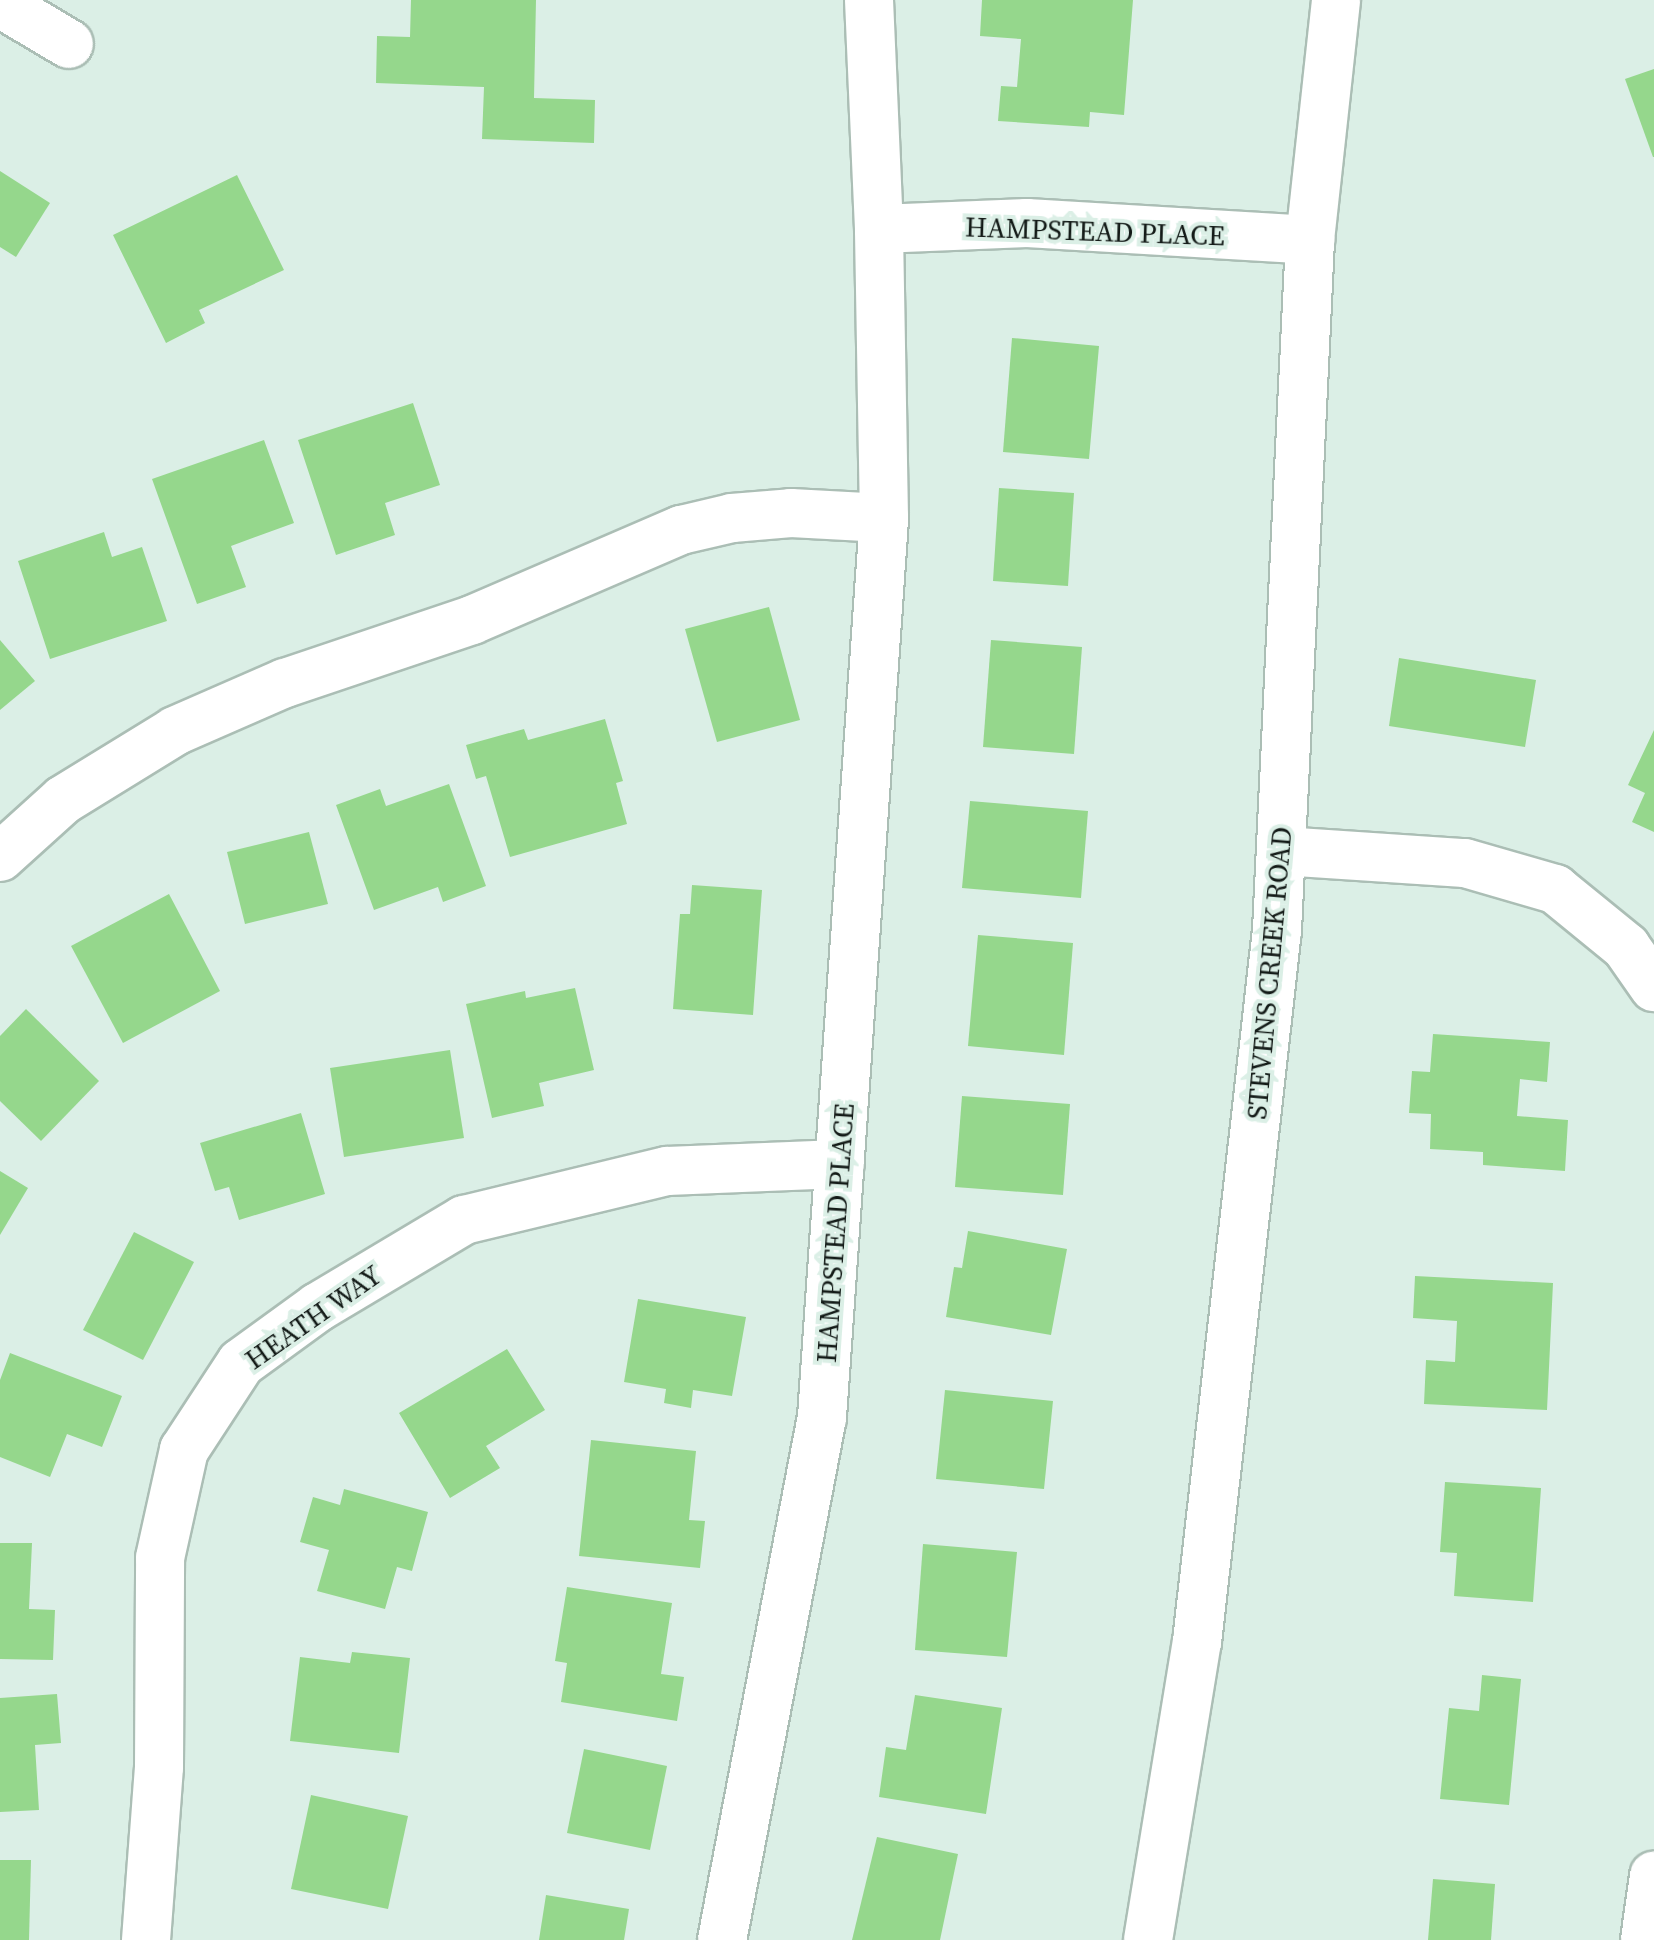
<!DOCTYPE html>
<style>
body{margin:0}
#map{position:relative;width:1654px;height:1940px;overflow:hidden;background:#dbefe6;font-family:"Source Serif 4",serif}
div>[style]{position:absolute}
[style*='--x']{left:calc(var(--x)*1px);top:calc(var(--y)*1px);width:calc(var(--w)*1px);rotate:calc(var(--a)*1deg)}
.building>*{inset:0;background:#95d78c}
.roads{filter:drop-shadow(2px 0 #abbeb5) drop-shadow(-2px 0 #abbeb5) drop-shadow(0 2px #abbeb5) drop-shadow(0 -2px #abbeb5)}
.minor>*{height:48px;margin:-24px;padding:0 24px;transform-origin:24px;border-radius:24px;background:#fff}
span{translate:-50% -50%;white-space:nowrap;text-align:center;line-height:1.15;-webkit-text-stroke:8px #dbefe6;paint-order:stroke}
.street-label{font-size:28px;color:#131a17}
</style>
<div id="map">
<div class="building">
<div style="clip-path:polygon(411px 0,536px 0,534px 98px,595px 100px,594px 143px,482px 139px,484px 87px,376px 83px,377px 36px,410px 37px)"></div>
<div style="clip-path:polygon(982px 0,1133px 0,1124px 115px,1090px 112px,1089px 127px,998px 121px,1001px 86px,1017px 87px,1021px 39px,980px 36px)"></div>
<div style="clip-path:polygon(1654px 69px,1654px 157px,1653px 157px,1625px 79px)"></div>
<div style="clip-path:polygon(0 171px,50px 203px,16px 257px,0 247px)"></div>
<div style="clip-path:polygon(237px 175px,284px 270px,199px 310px,205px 323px,166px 343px,113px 235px)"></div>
<div style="clip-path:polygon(1012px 338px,1099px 346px,1089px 459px,1003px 452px)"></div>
<div style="clip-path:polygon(413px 403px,440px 485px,385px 503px,395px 535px,336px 555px,298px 440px)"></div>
<div style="clip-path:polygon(264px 440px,294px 523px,231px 546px,246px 587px,197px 604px,152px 479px)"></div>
<div style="clip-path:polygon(999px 488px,1074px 493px,1068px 586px,993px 581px)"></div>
<div style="clip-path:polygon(104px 532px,112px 557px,142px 547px,167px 621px,50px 659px,18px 561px)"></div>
<div style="clip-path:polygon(769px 607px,800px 720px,717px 742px,685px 629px)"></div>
<div style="clip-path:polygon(0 640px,35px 681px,0 710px)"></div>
<div style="clip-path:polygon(991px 640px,1082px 647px,1074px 754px,983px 747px)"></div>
<div style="clip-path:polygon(1399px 658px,1536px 680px,1525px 747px,1389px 726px)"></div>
<div style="clip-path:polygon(605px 719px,623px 781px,616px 783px,627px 824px,510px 857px,486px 776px,476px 779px,466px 745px,524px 729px,528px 740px)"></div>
<div style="clip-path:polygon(1654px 730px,1654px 832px,1632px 822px,1645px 793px,1628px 785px)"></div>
<div style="clip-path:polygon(449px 784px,486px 886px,443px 902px,438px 887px,374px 910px,336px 805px,380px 789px,386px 806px)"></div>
<div style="clip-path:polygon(970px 801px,1088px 811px,1081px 898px,962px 888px)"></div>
<div style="clip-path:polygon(309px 832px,328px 904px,245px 924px,227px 852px)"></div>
<div style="clip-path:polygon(692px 885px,762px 890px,753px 1015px,673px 1009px,680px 914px,690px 914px)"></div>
<div style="clip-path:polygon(169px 894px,220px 991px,123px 1043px,71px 946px)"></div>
<div style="clip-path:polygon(978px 935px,1073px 943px,1064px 1055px,968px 1046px)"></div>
<div style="clip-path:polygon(575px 988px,594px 1070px,539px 1083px,544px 1106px,492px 1118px,466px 1004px,525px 991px,526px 998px)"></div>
<div style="clip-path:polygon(26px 1009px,99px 1081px,41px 1141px,0 1101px,0 1036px)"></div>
<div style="clip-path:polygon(1433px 1034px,1550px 1042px,1547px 1082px,1520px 1079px,1517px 1116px,1568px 1120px,1565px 1171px,1483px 1165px,1483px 1152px,1430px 1149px,1431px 1114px,1409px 1113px,1412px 1071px,1430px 1072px)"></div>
<div style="clip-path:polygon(450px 1050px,464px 1138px,344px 1157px,330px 1068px)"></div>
<div style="clip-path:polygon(962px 1096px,1070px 1104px,1063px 1195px,955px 1187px)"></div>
<div style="clip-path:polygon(301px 1113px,325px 1194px,239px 1220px,229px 1187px,215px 1191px,200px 1143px)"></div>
<div style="clip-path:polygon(0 1171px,28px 1188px,0 1235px)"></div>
<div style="clip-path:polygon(968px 1231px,1067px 1249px,1051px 1335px,946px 1317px,954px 1267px,962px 1268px)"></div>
<div style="clip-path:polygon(134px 1232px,194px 1262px,143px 1360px,83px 1330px)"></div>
<div style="clip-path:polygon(1415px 1276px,1553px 1283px,1547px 1410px,1424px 1404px,1426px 1360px,1455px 1362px,1457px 1321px,1413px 1318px)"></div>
<div style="clip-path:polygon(638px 1299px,746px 1317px,732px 1396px,693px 1390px,691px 1408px,664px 1403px,666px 1389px,624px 1382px)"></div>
<div style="clip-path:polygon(507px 1349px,545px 1410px,486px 1446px,500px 1468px,450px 1498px,399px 1413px)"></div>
<div style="clip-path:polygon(10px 1353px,122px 1396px,102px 1447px,67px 1434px,50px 1477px,0 1457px,0 1380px)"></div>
<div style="clip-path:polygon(945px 1390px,1053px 1401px,1044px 1489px,936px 1479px)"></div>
<div style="clip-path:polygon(591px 1440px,696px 1451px,689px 1520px,705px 1521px,700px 1568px,579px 1556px)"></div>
<div style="clip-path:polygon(1445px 1482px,1541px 1488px,1533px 1602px,1454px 1596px,1457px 1553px,1440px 1552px)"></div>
<div style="clip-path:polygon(344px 1489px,428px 1512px,412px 1571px,397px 1567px,385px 1609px,317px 1591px,329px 1550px,300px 1542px,313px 1497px,340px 1505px)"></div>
<div style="clip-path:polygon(0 1543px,32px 1543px,29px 1609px,55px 1610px,53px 1660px,0 1659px)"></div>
<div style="clip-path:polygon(923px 1544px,1017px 1552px,1007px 1657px,915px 1650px)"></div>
<div style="clip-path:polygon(567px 1587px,672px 1603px,661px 1674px,684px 1677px,677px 1721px,561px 1702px,567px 1663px,555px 1661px)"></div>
<div style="clip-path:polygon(352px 1652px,410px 1658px,399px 1753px,290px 1741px,300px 1657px,350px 1663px)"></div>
<div style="clip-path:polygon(1482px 1675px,1521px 1679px,1509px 1805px,1440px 1799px,1449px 1708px,1479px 1711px)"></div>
<div style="clip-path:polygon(57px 1694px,61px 1743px,35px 1745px,39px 1810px,0 1812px,0 1698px)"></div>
<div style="clip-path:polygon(915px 1695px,1002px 1708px,986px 1814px,879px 1797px,886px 1747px,906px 1750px)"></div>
<div style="clip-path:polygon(584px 1749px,667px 1766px,650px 1850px,567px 1833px)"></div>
<div style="clip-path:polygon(311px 1795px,408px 1816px,388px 1909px,291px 1889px)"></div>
<div style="clip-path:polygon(877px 1837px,958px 1854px,940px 1940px,852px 1940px)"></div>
<div style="clip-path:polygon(0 1860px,31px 1860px,29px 1940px,0 1940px)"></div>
<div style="clip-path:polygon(1433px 1879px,1495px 1884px,1491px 1940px,1428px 1940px)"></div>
<div style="clip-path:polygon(546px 1895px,629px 1909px,624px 1940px,539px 1940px)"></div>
</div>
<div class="roads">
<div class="minor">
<div style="--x:0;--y:3;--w:80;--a:30.7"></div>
<div style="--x:879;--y:229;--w:148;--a:-2.3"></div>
<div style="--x:1027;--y:223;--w:284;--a:3.4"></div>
<div style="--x:1282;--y:851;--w:183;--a:3.8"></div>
<div style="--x:1465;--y:863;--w:94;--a:16.1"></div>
<div style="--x:1555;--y:889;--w:92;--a:39.2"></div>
<div style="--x:1626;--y:947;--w:49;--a:55"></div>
<div style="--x:0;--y:857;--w:85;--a:-42.1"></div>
<div style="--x:63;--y:800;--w:132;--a:-31.6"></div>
<div style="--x:175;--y:731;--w:120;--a:-23.6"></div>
<div style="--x:285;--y:683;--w:197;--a:-18.6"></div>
<div style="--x:472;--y:620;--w:228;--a:-23.3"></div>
<div style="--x:681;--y:530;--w:52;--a:-13.2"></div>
<div style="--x:732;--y:518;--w:59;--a:-4.8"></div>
<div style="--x:791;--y:513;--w:93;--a:3.1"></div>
<div style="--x:146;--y:1940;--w:173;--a:-85.7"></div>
<div style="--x:159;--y:1767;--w:209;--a:-89.7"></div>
<div style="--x:160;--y:1558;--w:111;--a:-77.5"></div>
<div style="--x:184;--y:1450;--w:104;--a:-56.8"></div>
<div style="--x:241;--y:1363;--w:95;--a:-36"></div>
<div style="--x:318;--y:1307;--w:170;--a:-30.8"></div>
<div style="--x:464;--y:1220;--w:209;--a:-13.6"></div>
<div style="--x:667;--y:1171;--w:173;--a:-2.3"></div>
<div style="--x:722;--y:1940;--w:532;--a:-79.18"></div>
<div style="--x:822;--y:1417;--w:901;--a:-86.05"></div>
<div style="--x:884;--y:518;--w:289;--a:-91"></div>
<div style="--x:879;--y:229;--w:229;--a:-92.5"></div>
<div style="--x:1148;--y:1940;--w:302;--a:-80.7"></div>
<div style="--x:1197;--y:1642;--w:716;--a:-83.59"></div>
<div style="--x:1277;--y:930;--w:691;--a:-87.26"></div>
<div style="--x:1310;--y:240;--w:241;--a:-83.8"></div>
<div style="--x:1645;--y:1940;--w:65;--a:-82"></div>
</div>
</div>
<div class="street-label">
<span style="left:1095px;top:231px;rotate:2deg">HAMPSTEAD PLACE</span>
<span style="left:1269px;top:973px;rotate:-85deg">STEVENS CREEK ROAD</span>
<span style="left:835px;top:1233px;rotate:-86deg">HAMPSTEAD PLACE</span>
<span style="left:313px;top:1317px;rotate:-35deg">HEATH WAY</span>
</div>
</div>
